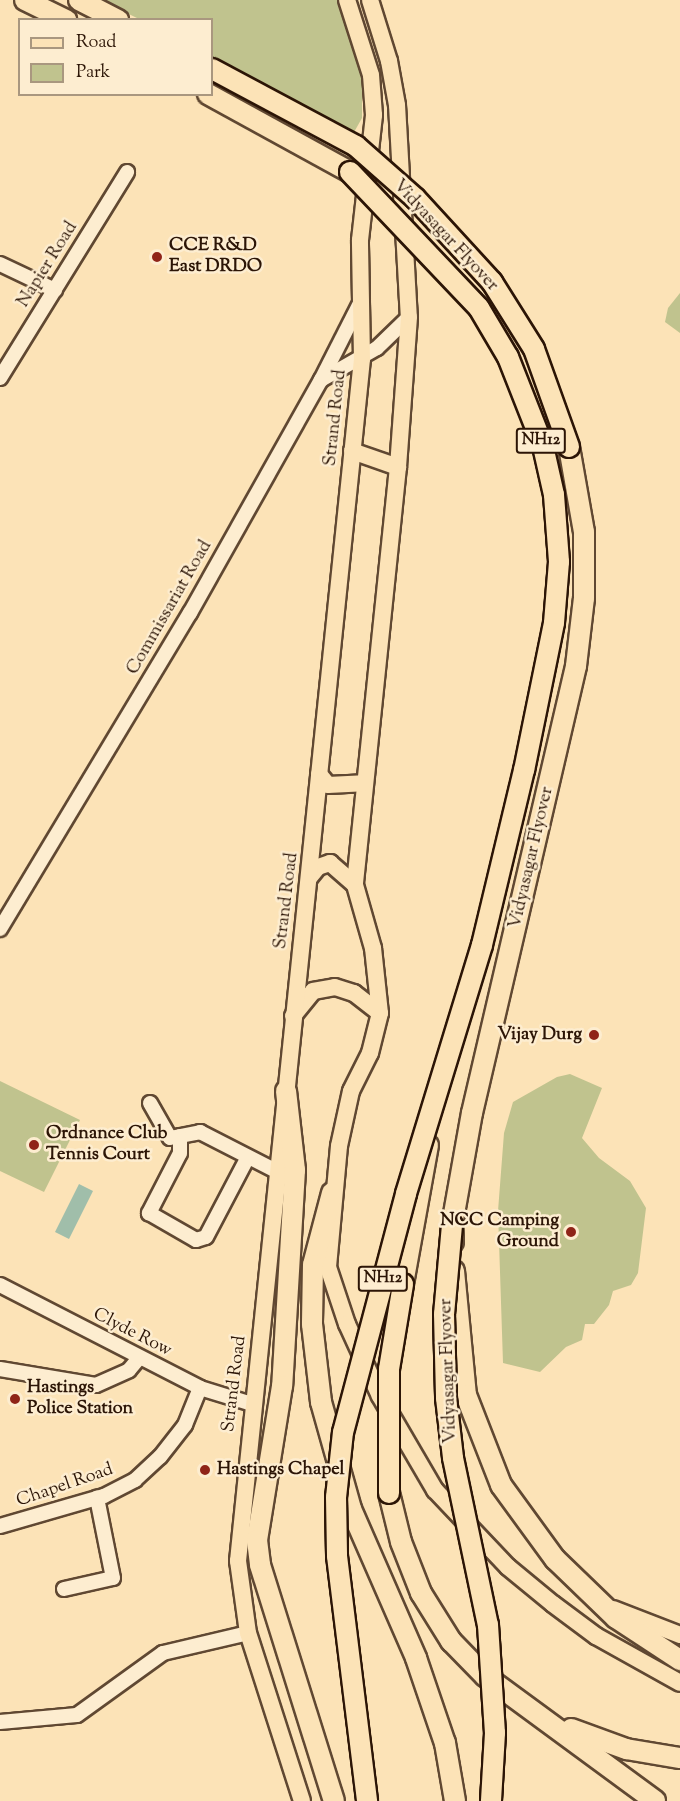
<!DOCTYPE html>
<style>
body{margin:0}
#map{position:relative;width:680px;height:1801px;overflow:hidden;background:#fce3b7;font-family:"Sorts Mill Goudy",serif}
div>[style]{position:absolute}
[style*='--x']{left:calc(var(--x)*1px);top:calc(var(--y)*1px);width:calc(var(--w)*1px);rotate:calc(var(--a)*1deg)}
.green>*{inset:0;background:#c0c38e}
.water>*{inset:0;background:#a0beaa}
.roads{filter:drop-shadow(2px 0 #604832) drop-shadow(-2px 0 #604832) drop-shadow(0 2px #604832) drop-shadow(0 -2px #604832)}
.minor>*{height:14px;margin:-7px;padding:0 7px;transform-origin:7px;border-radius:7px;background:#fdedd0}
.major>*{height:16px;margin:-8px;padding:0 8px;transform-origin:8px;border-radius:8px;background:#fce3b7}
.highway>*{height:20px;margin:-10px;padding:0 10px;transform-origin:10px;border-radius:10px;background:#fce3b7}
.bridges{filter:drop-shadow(2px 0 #2c1506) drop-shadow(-2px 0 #2c1506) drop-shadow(0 2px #2c1506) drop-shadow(0 -2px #2c1506)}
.highway-bridge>*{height:20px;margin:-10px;padding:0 10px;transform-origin:10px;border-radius:10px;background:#fce3b7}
.dots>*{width:16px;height:16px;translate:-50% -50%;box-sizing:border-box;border:3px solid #fdedd0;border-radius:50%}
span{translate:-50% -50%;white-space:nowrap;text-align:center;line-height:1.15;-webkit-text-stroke:5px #fdedd0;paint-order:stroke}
.shield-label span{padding:2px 4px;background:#fdedd0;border:2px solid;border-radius:4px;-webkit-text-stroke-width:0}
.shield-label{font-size:16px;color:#2c1506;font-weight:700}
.street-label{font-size:18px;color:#2c1506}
.poi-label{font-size:18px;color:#2c1506;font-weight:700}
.left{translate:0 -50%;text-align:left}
.right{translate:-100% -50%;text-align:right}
.legend{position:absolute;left:18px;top:18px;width:195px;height:78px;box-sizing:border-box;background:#fdedd0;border:2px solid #a9977f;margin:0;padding:8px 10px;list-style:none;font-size:18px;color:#2c1506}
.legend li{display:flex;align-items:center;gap:12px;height:30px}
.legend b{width:30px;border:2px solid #a9977f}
</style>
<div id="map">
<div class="green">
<div style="clip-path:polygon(100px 0,341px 0,352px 21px,362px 78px,362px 118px,353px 134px,212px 58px,212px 20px,139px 19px)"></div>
<div style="clip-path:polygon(680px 293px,680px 333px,665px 322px,668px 308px)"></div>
<div style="clip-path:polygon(570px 1074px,602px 1088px,582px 1138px,599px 1158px,630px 1181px,646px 1208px,638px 1273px,631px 1285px,613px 1291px,609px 1305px,594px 1324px,585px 1324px,582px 1340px,566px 1347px,540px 1372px,503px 1363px,498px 1211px,504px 1133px,513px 1102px,557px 1077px)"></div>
<div style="clip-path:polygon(0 1081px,80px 1120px,44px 1192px,0 1171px)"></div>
</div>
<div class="water">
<div style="clip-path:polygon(79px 1184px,93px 1191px,69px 1239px,55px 1232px)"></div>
</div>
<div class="roads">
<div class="minor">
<div style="--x:0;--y:264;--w:61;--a:25.3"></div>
<div style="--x:0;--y:378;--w:242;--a:-58.3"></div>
<div style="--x:321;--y:380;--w:64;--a:-29.7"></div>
<div style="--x:377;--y:348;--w:45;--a:-44.1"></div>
<div style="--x:0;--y:929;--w:369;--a:-59"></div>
<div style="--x:190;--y:613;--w:267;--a:-60.7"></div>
<div style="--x:321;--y:380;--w:89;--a:-63.1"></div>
<div style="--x:150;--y:1103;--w:40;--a:60.3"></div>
<div style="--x:170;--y:1138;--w:31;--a:-11"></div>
<div style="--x:200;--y:1132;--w:90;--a:27.1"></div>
<div style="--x:180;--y:1136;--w:17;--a:90"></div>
<div style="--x:180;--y:1153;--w:68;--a:117.3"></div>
<div style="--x:149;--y:1213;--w:54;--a:29.9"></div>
<div style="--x:196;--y:1240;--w:10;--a:-17"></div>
<div style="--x:206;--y:1237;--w:90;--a:-62.3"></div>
<div style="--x:0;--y:1285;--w:225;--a:27.2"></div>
<div style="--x:200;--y:1388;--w:54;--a:17.1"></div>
<div style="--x:0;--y:1369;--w:97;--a:9.5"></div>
<div style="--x:96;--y:1385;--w:36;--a:-24"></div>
<div style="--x:129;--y:1370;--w:16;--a:-50"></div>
<div style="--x:0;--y:1526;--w:108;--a:-16.1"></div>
<div style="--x:104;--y:1496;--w:35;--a:-27"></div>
<div style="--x:135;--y:1480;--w:34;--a:-43"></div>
<div style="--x:160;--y:1457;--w:41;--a:-52"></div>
<div style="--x:185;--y:1425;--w:40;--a:-68"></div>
<div style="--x:64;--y:1589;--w:50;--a:-12.7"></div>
<div style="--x:113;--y:1578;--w:82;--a:-101.3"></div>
<div style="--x:0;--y:1722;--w:77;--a:-5.2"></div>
<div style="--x:77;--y:1715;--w:106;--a:-35.8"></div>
<div style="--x:163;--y:1653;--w:87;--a:-13.2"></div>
</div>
<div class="major">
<div style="--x:370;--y:0;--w:64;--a:72.7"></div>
<div style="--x:389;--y:61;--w:45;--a:79.7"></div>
<div style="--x:397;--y:105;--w:212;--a:86.8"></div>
<div style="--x:409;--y:317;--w:150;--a:94.2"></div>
<div style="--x:398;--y:467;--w:420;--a:95.9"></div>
<div style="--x:355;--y:885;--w:66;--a:74.1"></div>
<div style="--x:373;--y:948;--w:65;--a:83.9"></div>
<div style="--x:380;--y:1013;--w:41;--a:104"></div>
<div style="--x:370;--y:1053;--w:42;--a:116.6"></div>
<div style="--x:351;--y:1091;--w:56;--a:102.3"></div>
<div style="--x:339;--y:1146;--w:121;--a:95.2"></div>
<div style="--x:328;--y:1267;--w:60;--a:71.6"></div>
<div style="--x:347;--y:1324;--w:79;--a:65.4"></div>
<div style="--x:380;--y:1396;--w:109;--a:59.7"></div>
<div style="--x:435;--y:1490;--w:106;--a:46.5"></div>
<div style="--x:508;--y:1567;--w:58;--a:39.4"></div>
<div style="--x:553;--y:1604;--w:54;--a:36.7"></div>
<div style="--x:596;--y:1636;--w:96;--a:29.2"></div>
<div style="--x:352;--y:451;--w:49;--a:19.2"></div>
<div style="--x:319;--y:774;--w:14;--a:51"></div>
<div style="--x:328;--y:785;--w:35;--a:-3"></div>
<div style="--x:309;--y:878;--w:14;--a:-51"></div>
<div style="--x:318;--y:867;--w:13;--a:-18"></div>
<div style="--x:330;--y:863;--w:33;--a:41"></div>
<div style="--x:293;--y:1016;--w:32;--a:-51"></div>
<div style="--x:313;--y:991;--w:22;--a:-10"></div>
<div style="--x:335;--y:987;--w:20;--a:18"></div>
<div style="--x:354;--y:993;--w:33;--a:38"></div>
<div style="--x:613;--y:1609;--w:72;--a:21.2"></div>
<div style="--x:302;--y:1801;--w:176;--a:-107.8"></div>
<div style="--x:248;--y:1633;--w:73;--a:-97.9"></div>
<div style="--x:238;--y:1561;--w:1208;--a:-84.11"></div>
<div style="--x:362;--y:359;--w:119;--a:-91"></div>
<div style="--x:360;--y:240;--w:126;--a:-83.6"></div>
<div style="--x:374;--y:115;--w:40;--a:-94.3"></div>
<div style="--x:371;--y:75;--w:79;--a:-107.7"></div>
</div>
<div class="highway">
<div style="--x:25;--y:0;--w:46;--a:26"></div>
<div style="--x:79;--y:0;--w:44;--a:27.1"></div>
<div style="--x:208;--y:94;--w:162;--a:28.8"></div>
<div style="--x:286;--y:1091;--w:80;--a:83.5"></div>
<div style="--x:295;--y:1170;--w:216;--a:93.4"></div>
<div style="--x:282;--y:1386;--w:156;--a:99.2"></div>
<div style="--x:257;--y:1540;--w:25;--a:83"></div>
<div style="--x:260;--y:1565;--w:247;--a:72.6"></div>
<div style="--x:332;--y:1193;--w:74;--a:104.8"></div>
<div style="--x:313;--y:1265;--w:59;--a:91"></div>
<div style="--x:312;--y:1324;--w:79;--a:83.4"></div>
<div style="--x:321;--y:1402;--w:111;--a:74.3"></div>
<div style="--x:351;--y:1509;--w:163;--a:66.4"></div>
<div style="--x:416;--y:1658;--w:90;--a:71.2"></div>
<div style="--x:445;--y:1743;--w:59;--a:80.2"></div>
<div style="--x:453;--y:1242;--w:17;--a:-93"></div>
<div style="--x:452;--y:1225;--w:114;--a:-79.9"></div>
<div style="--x:472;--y:1113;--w:459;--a:-76.9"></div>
<div style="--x:576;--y:666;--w:68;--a:-83.3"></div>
<div style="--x:584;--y:598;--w:66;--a:-90"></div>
<div style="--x:584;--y:532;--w:86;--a:-100"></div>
<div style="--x:454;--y:1271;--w:125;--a:84.5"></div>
<div style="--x:466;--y:1395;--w:97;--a:68.7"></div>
<div style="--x:501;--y:1485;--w:92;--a:53.9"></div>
<div style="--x:555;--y:1559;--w:85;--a:44"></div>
<div style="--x:616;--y:1618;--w:77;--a:33.3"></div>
<div style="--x:403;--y:1284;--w:141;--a:-79.8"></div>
<div style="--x:389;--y:1493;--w:50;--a:76.2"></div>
<div style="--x:401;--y:1542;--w:55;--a:68.6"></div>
<div style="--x:421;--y:1593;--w:57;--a:58"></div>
<div style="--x:451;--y:1641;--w:49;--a:45.8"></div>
<div style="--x:485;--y:1676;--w:211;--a:36.3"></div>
<div style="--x:571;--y:1729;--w:59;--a:20"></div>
<div style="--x:626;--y:1749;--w:55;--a:9.5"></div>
</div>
</div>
<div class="bridges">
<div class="highway-bridge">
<div style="--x:212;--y:69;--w:163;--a:28.1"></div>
<div style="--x:356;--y:146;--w:79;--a:41.4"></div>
<div style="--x:415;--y:198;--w:114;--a:47.5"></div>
<div style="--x:492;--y:282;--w:79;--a:57.9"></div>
<div style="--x:534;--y:349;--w:104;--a:70.3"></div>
<div style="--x:350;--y:172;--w:187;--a:46.5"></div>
<div style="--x:479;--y:308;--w:57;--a:59.4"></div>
<div style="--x:508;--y:357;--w:96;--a:68.5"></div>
<div style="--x:543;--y:446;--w:50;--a:77.3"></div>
<div style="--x:554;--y:495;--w:67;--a:85.7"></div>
<div style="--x:559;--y:562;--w:61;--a:94.7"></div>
<div style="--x:554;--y:623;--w:150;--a:101.5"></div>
<div style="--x:524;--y:770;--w:180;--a:103.5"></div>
<div style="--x:482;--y:945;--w:260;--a:107"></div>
<div style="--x:406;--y:1194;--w:246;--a:104.8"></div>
<div style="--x:343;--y:1432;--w:65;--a:96.1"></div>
<div style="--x:336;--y:1497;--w:59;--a:89"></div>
<div style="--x:337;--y:1556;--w:247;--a:83"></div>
<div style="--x:452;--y:1225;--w:89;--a:95.1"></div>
<div style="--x:444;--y:1314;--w:84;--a:88.6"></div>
<div style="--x:446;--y:1398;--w:60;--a:83.3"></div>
<div style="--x:453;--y:1458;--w:171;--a:78.2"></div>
<div style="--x:488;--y:1625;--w:108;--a:86.3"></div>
<div style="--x:495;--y:1733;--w:68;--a:93.4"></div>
<div style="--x:389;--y:1493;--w:124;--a:-90"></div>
<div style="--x:389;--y:1369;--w:86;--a:-80.6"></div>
</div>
</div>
<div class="dots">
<div style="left:157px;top:257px;background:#8f2418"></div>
<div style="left:594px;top:1035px;background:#8f2418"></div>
<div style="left:34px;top:1145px;background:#8f2418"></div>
<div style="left:571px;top:1232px;background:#8f2418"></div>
<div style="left:15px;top:1399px;background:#8f2418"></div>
<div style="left:205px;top:1470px;background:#8f2418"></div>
</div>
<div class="shield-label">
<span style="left:541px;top:441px">NH12</span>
<span style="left:383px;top:1279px">NH12</span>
</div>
<div class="street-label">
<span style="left:445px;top:236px;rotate:47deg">Vidyasagar Flyover</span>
<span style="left:48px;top:265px;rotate:-58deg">Napier Road</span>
<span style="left:336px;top:418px;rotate:-84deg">Strand Road</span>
<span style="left:170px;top:608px;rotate:-60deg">Commissariat Road</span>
<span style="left:532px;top:858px;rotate:-77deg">Vidyasagar Flyover</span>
<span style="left:287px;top:901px;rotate:-83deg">Strand Road</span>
<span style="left:132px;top:1333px;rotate:27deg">Clyde Row</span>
<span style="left:449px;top:1371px;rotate:-92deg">Vidyasagar Flyover</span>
<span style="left:235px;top:1384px;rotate:-83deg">Strand Road</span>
<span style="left:65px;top:1486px;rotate:-19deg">Chapel Road</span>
</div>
<div class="poi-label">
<span class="left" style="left:169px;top:257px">CCE R&amp;D<br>East DRDO</span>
<span class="right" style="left:582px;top:1035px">Vijay Durg</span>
<span class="left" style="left:46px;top:1145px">Ordnance Club<br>Tennis Court</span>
<span class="right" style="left:559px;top:1232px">NCC Camping<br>Ground</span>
<span class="left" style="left:27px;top:1399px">Hastings<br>Police Station</span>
<span class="left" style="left:217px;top:1470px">Hastings Chapel</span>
</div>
<ul class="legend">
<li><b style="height:8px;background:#fce3b7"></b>Road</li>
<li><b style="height:16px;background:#c0c38e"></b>Park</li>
</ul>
</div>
